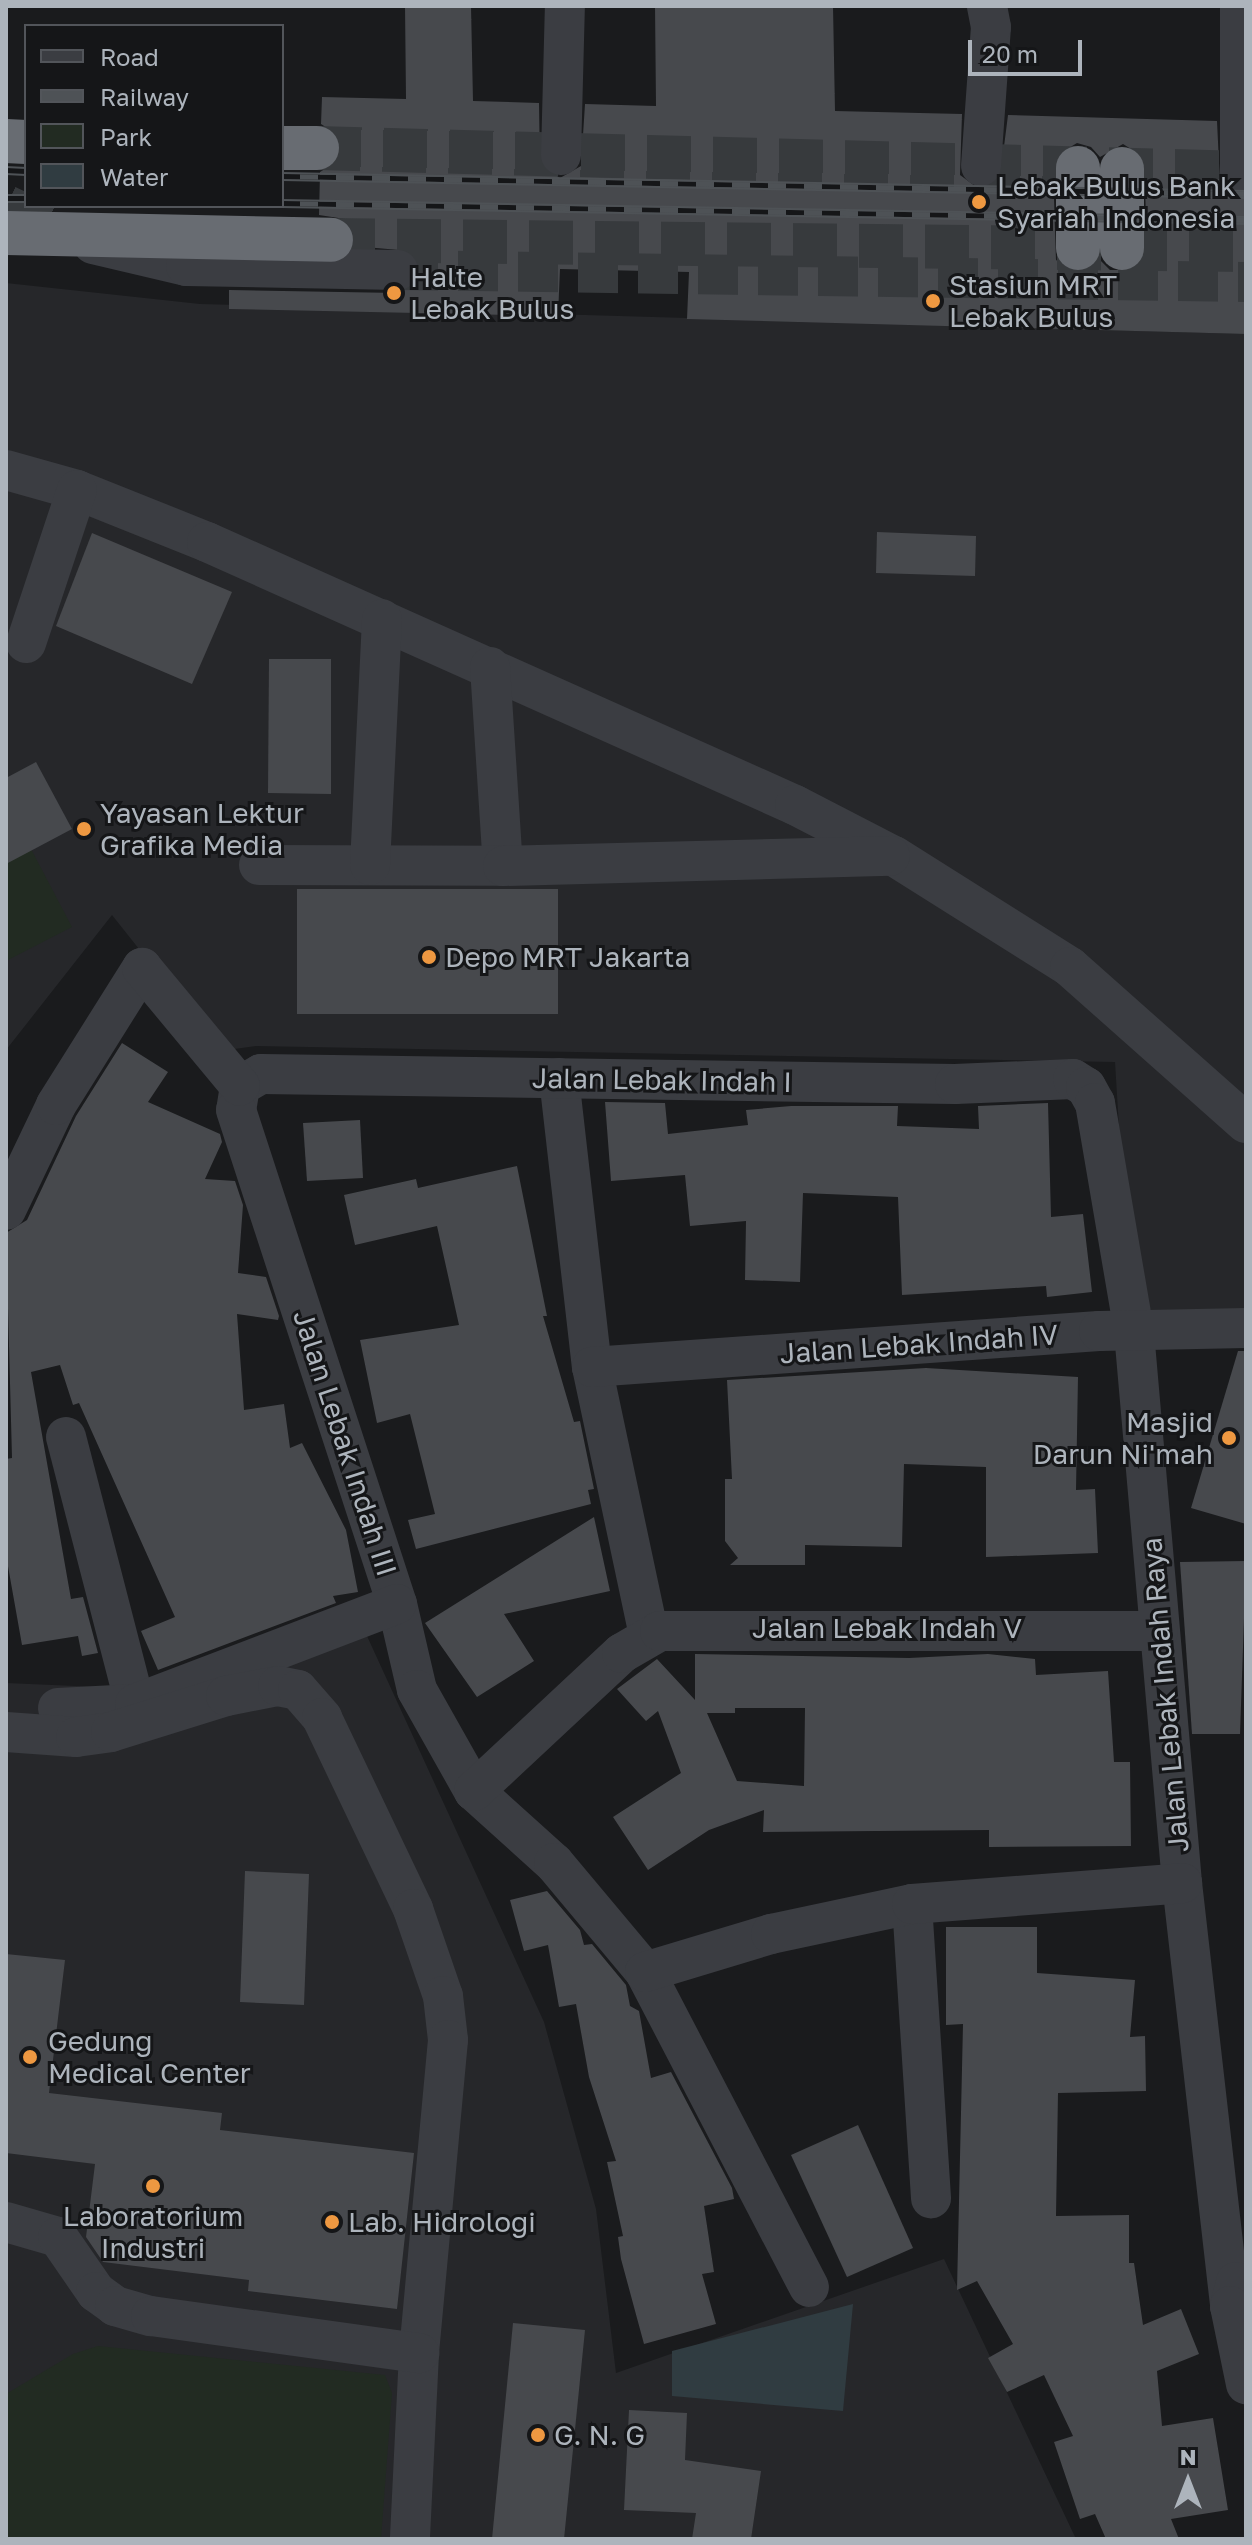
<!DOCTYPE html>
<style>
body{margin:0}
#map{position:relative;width:1252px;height:2545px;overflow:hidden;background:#1a1b1d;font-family:"Golos Text",sans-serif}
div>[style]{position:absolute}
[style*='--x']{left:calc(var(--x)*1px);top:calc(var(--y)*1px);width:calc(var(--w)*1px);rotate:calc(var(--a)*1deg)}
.built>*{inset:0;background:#26272a}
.green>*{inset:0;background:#222b22}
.water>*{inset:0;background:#303c41}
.building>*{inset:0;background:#47494d}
.minor-tunnel>*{height:40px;margin-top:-20px;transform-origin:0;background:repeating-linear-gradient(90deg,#373a3d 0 40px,transparent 0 60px)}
.highway-tunnel>*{height:44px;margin-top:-22px;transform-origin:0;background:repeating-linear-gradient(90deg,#373a3d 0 44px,transparent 0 66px)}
.minor>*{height:40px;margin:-20px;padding:0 20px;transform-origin:20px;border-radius:20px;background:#3b3d42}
.highway>*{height:44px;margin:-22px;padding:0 22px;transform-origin:22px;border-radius:22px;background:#686c72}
.rail>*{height:9px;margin-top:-4.5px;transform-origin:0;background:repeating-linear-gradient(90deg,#151618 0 18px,#4e5256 0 36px);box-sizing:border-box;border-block:2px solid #4e5256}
.dots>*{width:22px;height:22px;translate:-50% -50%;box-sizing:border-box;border:4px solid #151618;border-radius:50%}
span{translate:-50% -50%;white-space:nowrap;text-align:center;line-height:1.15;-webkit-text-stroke:6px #151618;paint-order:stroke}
.poi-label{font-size:28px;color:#adb4bc}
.left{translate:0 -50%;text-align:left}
.right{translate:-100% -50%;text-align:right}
.street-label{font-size:28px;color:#adb4bc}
.frame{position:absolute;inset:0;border:8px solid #adb4bc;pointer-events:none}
.legend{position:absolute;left:24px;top:24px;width:260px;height:184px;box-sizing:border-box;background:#151618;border:2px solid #52555a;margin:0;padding:10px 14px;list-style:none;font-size:24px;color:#adb4bc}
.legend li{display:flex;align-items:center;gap:16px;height:40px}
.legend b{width:40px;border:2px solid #52555a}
.north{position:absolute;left:1148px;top:2441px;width:80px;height:80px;-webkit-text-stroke:6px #151618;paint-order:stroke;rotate:0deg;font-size:22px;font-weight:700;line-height:32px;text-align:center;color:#adb4bc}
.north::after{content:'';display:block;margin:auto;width:28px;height:36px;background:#adb4bc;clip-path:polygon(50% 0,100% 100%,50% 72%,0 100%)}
.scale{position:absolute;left:968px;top:40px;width:114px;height:36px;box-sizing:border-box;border:4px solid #adb4bc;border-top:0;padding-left:10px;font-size:24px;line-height:28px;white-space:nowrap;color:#adb4bc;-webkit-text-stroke:6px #151618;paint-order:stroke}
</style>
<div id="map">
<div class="built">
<div style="clip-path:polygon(6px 283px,200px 304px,1246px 334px,1246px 1321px,1167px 1324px,1129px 1291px,1115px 1062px,256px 1046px,220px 1051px,112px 915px,6px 1050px)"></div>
<div style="clip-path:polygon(367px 1636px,544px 2022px,596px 2209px,616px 2373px,944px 2259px,1076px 2539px,6px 2539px,6px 1683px,192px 1691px)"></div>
</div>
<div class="green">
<div style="clip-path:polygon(31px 849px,72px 927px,6px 961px,6px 862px)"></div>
<div style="clip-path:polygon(98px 2346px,385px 2375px,392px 2393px,381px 2539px,6px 2539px,6px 2394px,73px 2354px)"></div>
</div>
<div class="water">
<div style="clip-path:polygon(853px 2304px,843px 2411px,672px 2396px,672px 2351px)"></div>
</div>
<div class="building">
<div style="clip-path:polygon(evenodd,405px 6px,471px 6px,473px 101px,539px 103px,540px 165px,560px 178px,581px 166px,585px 104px,656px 106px,655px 6px,833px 6px,835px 111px,962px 114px,960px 175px,979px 189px,1000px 178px,1008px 115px,1217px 121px,1220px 184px,1229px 193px,1246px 194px,1246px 334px,687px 319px,689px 272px,560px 269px,558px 316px,229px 309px,229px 290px,398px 293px,418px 281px,418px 260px,410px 251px,354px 246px,353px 229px,345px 219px,319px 215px,320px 172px,338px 161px,342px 149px,338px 135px,321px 124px,322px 97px,406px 99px,405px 6px,1077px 143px,1091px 147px,1100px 157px,1123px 144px,1144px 157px,1147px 248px,1134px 270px,1110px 270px,1100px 260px,1077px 273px,1056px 260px,1053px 167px,1057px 155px,1077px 143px)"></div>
<div style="clip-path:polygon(877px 532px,976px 536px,975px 576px,876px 573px)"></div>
<div style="clip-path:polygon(92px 533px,232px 592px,192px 684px,56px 626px)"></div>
<div style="clip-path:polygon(269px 659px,331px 659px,331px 794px,268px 793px)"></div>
<div style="clip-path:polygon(36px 762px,72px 829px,6px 864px,6px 778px)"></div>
<div style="clip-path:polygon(297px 889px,558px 889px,558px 1014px,297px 1014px)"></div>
<div style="clip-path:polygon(122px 1043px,168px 1072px,148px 1102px,220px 1134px,222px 1142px,205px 1179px,235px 1181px,243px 1205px,238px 1273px,266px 1277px,279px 1316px,278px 1320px,237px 1314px,244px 1410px,284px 1404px,290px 1448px,302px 1443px,346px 1530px,358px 1592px,333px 1596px,336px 1603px,158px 1670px,141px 1631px,175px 1617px,79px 1403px,73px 1405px,60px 1365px,31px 1372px,71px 1599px,83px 1597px,98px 1653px,82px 1656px,78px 1636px,22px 1645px,6px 1555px,6px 1459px,12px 1458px,6px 1233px,27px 1220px,76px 1116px)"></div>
<div style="clip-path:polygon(605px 1102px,665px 1103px,668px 1134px,748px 1125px,746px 1110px,791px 1106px,898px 1106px,897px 1126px,979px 1129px,978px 1106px,1048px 1103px,1051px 1217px,1083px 1214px,1092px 1292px,1047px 1297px,1046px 1286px,902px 1295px,898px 1197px,803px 1193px,800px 1282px,745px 1280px,746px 1221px,690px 1226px,685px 1175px,611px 1181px)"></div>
<div style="clip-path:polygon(360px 1120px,363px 1178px,307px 1181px,303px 1123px)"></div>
<div style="clip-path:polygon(517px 1166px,547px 1316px,543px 1316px,574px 1422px,580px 1421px,594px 1489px,588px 1490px,591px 1504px,416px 1549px,408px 1520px,435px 1514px,410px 1414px,377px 1423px,360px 1340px,459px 1325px,437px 1226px,355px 1245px,344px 1195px,416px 1179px,418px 1188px)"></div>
<div style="clip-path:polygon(1238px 1351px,1246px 1351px,1246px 1524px,1191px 1508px)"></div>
<div style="clip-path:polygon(926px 1368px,1078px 1377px,1076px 1490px,1095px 1489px,1098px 1553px,986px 1557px,986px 1467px,904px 1464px,902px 1547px,805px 1545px,805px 1565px,730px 1565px,738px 1558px,725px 1541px,725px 1479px,732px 1479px,727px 1380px)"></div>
<div style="clip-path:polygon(594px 1517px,610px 1591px,504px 1614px,534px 1661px,477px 1697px,425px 1623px)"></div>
<div style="clip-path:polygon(1246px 1561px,1240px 1734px,1192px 1734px,1180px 1562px)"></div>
<div style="clip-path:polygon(evenodd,695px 1654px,909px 1658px,988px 1654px,1035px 1659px,1036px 1675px,1108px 1671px,1114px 1762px,1130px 1762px,1131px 1846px,989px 1847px,989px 1830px,763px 1832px,764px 1810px,709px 1830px,648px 1870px,613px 1817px,681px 1773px,658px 1711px,646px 1721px,617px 1689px,657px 1659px,695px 1700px,695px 1654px,735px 1708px,805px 1708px,804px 1786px,737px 1781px,707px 1713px,735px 1713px,735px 1708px)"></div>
<div style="clip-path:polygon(245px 1871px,309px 1874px,304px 2005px,240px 2002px)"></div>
<div style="clip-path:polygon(547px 1891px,580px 1930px,584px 1945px,592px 1944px,626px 1985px,630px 2006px,639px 2011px,651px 2078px,671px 2072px,732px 2188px,734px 2199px,704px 2206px,714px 2272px,702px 2274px,716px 2324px,644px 2344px,621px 2259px,618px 2237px,623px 2236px,607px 2162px,616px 2161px,589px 2077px,576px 2004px,559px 2007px,548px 1945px,524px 1951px,510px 1900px)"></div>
<div style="clip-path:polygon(946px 1927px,1037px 1927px,1037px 1973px,1135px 1980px,1130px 2037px,1145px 2036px,1146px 2091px,1058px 2093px,1056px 2216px,1129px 2215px,1129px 2263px,1134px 2263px,1143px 2325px,1181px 2309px,1199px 2354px,1157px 2371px,1162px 2426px,1213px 2418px,1228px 2510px,1171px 2519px,1179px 2539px,1106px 2539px,1095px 2514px,1080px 2519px,1054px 2442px,1073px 2436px,1044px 2375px,1007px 2392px,988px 2358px,1013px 2344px,977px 2281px,957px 2290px,963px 2024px,946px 2025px)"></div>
<div style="clip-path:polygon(6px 1954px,65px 1960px,49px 2093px,222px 2113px,220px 2130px,414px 2153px,397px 2309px,248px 2291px,249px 2280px,103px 2262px,86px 2237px,95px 2164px,6px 2153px)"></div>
<div style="clip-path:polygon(858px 2125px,913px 2248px,847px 2277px,791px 2155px)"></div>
<div style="clip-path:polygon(513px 2323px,585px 2330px,564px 2539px,492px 2539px)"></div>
<div style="clip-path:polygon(629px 2410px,687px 2413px,685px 2460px,761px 2471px,751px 2539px,692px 2539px,696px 2513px,624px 2510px)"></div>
</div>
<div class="minor-tunnel">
<div style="--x:398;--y:270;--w:848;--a:0.81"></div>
</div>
<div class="highway-tunnel">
<div style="--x:317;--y:148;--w:929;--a:1.54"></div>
<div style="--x:6;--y:207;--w:68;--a:25.1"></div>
<div style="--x:331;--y:240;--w:915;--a:0.63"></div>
</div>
<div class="minor">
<div style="--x:1240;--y:6;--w:167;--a:90"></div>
<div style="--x:561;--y:155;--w:149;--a:-88.5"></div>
<div style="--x:981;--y:166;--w:139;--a:-85.9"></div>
<div style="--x:991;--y:27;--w:21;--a:-101"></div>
<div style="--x:93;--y:244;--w:96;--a:13.3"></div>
<div style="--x:186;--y:266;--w:212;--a:1.1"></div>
<div style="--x:6;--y:470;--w:74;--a:15.7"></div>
<div style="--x:77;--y:490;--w:140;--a:21.8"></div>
<div style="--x:207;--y:542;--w:644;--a:24.1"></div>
<div style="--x:795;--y:805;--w:111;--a:27.3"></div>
<div style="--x:894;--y:856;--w:208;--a:32.2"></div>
<div style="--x:1070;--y:967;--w:235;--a:41.6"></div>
<div style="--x:26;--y:643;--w:161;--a:-71.6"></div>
<div style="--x:490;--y:667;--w:199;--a:86.3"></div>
<div style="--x:259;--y:865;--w:244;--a:0.2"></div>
<div style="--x:503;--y:866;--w:387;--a:-1.5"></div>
<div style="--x:370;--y:865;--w:246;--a:-87.2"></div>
<div style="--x:559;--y:1078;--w:291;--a:83.5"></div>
<div style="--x:592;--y:1367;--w:274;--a:78"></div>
<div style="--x:240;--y:1086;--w:24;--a:-30"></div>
<div style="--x:261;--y:1074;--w:694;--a:0.83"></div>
<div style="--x:955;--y:1084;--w:118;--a:-2.4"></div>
<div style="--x:1073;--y:1079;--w:15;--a:32"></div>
<div style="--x:1086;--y:1087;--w:18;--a:61"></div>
<div style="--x:1095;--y:1103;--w:232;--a:80.3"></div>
<div style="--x:1134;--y:1332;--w:553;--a:85.02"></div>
<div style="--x:1182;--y:1883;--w:426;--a:83.5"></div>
<div style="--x:240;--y:1086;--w:24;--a:99"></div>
<div style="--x:236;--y:1110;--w:520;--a:71.95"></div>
<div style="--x:397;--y:1604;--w:88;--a:76.9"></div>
<div style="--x:417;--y:1690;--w:116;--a:60.6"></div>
<div style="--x:474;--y:1791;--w:108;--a:42"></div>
<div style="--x:554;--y:1863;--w:142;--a:50.1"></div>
<div style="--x:645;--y:1972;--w:355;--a:62.5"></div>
<div style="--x:6;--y:1210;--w:116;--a:-64.5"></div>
<div style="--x:56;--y:1105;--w:162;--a:-57.9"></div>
<div style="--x:142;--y:968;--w:153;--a:50.3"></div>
<div style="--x:592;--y:1367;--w:508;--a:-4.06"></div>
<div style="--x:1099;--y:1331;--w:147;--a:-1.2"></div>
<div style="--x:66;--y:1437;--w:276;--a:75.5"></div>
<div style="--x:58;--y:1708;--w:77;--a:-3"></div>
<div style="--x:135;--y:1704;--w:280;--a:-20.9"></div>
<div style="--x:6;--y:1732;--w:70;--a:4.1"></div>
<div style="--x:76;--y:1737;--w:35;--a:-8"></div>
<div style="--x:111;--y:1732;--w:121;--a:-17.4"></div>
<div style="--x:226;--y:1696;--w:53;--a:-10.9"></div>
<div style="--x:278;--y:1686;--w:20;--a:11"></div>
<div style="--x:298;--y:1690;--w:37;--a:49"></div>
<div style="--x:322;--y:1718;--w:212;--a:64.5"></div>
<div style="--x:413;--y:1909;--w:92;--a:71"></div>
<div style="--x:443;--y:1996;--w:44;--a:83.5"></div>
<div style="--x:448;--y:2040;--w:314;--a:95.3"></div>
<div style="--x:419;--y:2353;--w:186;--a:92.8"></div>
<div style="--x:474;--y:1791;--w:202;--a:-43"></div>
<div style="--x:622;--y:1653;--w:44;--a:-30.1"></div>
<div style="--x:660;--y:1631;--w:498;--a:0"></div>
<div style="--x:912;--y:1904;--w:295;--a:86.3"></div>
<div style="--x:645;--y:1972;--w:132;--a:-16.8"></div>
<div style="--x:771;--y:1934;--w:144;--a:-12"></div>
<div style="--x:912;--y:1904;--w:271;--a:-4.4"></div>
<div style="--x:6;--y:2222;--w:54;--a:16.1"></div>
<div style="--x:58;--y:2237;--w:67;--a:55.4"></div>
<div style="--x:96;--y:2292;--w:24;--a:36"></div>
<div style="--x:115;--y:2306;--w:37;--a:16"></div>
<div style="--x:151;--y:2316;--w:271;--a:7.9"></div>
<div style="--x:1236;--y:2282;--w:25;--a:104"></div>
<div style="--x:1230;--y:2306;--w:80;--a:78.4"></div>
</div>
<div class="highway">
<div style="--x:6;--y:141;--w:20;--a:3"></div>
<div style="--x:282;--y:148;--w:35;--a:0"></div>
<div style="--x:1078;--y:168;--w:80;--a:90"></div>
<div style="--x:6;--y:233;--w:325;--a:1.2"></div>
<div style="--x:1122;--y:248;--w:79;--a:-90"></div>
</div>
<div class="rail">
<div style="--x:6;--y:170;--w:20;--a:3"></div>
<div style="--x:282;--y:176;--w:964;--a:1.07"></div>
<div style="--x:6;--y:198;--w:20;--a:0"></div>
<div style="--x:282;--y:203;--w:964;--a:1.01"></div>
</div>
<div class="dots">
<div style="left:979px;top:202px;background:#ee9841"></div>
<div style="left:394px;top:293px;background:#ee9841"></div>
<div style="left:933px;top:301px;background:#ee9841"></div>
<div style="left:84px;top:829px;background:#ee9841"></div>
<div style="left:429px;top:957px;background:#ee9841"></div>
<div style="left:1229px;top:1438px;background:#ee9841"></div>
<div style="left:30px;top:2057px;background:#ee9841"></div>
<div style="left:153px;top:2186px;background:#ee9841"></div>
<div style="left:332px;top:2222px;background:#ee9841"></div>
<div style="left:538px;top:2435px;background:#ee9841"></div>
</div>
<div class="poi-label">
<span class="left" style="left:997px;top:202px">Lebak Bulus Bank<br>Syariah Indonesia</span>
<span class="left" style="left:410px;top:293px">Halte<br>Lebak Bulus</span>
<span class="left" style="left:949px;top:301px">Stasiun MRT<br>Lebak Bulus</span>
<span class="left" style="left:100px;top:829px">Yayasan Lektur<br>Grafika Media</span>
<span class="left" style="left:445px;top:957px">Depo MRT Jakarta</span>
<span class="right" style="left:1213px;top:1438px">Masjid<br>Darun Ni'mah</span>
<span class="left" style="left:48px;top:2057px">Gedung<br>Medical Center</span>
<span style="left:153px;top:2232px">Laboratorium<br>Industri</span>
<span class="left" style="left:348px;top:2222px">Lab. Hidrologi</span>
<span class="left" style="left:554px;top:2435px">G. N. G</span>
</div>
<div class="street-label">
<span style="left:662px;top:1080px;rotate:1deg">Jalan Lebak Indah I</span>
<span style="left:919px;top:1344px;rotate:-4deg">Jalan Lebak Indah IV</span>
<span style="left:345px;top:1443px;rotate:72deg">Jalan Lebak Indah III</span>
<span style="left:887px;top:1628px">Jalan Lebak Indah V</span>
<span style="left:1165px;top:1695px;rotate:-95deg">Jalan Lebak Indah Raya</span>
</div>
<div class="frame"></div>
<ul class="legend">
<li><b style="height:10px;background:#3b3d42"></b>Road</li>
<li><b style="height:10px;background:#4e5256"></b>Railway</li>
<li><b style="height:22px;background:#222b22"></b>Park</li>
<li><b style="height:22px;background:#303c41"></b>Water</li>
</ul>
<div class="north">N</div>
<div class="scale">20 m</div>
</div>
